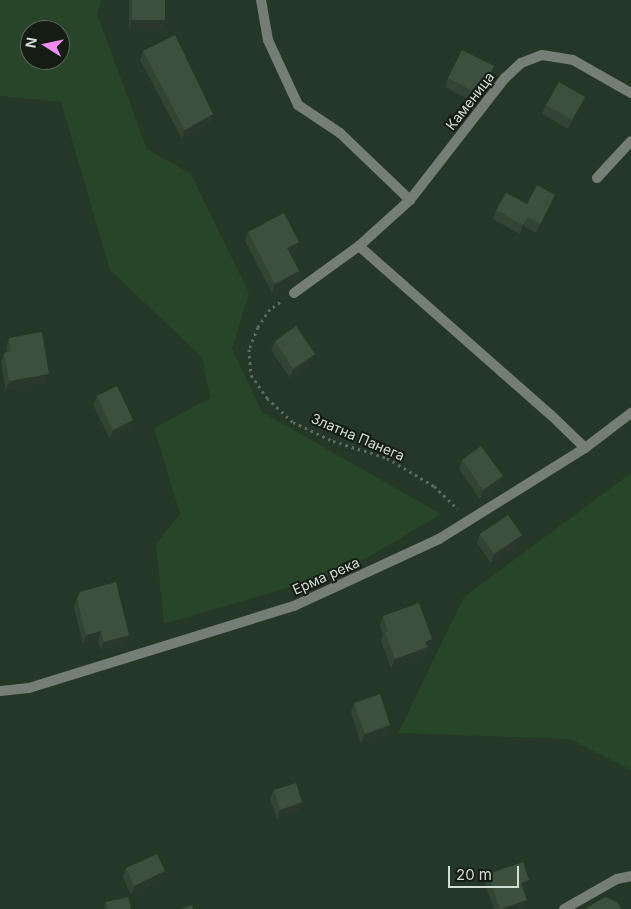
<!DOCTYPE html>
<meta charset="utf-8">
<style>
body{margin:0}
#map{position:relative;width:631px;height:909px;overflow:hidden;background:#253726;font-family:Inter,sans-serif}
div>[style]{position:absolute}
[style*='--x']{left:calc(var(--x)*1px);top:calc(var(--y)*1px);width:calc(var(--w)*1px);rotate:calc(var(--a)*1deg)}
.green>*{inset:0;background:#274528}
.path>*{height:3px;margin-top:-1.5px;transform-origin:0;background:repeating-linear-gradient(90deg,#5d6d5d 0 2.5px,transparent 0 6.5px)}
.lane>*{height:10px;margin:-5px;padding:0 5px;transform-origin:5px;border-radius:5px;background:#757e75}
.wall>*{inset:0;background:#344434}
.shaded-wall>*{inset:0;background:#2b372b}
.building>*{inset:0;background:#3d4f3d}
span{translate:-50% -50%;white-space:nowrap;text-align:center;line-height:1.15;-webkit-text-stroke:4px #141c14;paint-order:stroke}
.street-label{font-size:14px;color:#d2ddd2}
.north{position:absolute;left:20px;top:20px;width:50px;height:50px;box-sizing:border-box;background:#141c14;border:1px solid #606960;border-radius:50%;rotate:280deg;font-size:14px;font-weight:700;line-height:20px;text-align:center;color:#d2ddd2}
.north::after{content:'';display:block;margin:auto;width:18px;height:22px;background:#f08bf6;clip-path:polygon(50% 0,100% 100%,50% 72%,0 100%)}
.scale{position:absolute;left:448px;top:866px;width:71px;height:22px;box-sizing:border-box;border:2px solid #d2ddd2;border-top:0;padding-left:6px;font-size:15px;line-height:18px;white-space:nowrap;color:#d2ddd2;-webkit-text-stroke:4px #141c14;paint-order:stroke}
</style>
<div id="map">
<div class="green">
<div style="clip-path:polygon(evenodd,0 0,102px 0,97px 14px,147px 149px,191px 174px,249px 293px,232px 349px,262px 412px,441px 514px,345px 571px,164px 624px,156px 544px,180px 514px,154px 428px,210px 398px,202px 357px,110px 270px,61px 102px,0 96px,0 0,30px 30px,60px 30px,60px 60px,30px 60px,30px 30px)"></div>
<div style="clip-path:polygon(631px 473px,631px 770px,570px 739px,398px 733px,464px 597px)"></div>
</div>
<div class="path">
<div style="--x:280;--y:302;--w:12;--a:145"></div>
<div style="--x:270;--y:309;--w:22;--a:124"></div>
<div style="--x:258;--y:327;--w:24;--a:112"></div>
<div style="--x:249;--y:349;--w:26;--a:86"></div>
<div style="--x:251;--y:375;--w:28;--a:55"></div>
<div style="--x:267;--y:398;--w:35;--a:43"></div>
<div style="--x:293;--y:422;--w:44;--a:25.4"></div>
<div style="--x:333;--y:441;--w:57;--a:17.5"></div>
<div style="--x:387;--y:458;--w:55;--a:30.8"></div>
<div style="--x:434;--y:486;--w:33;--a:44"></div>
</div>
<div class="lane">
<div style="--x:261;--y:0;--w:41;--a:80.1"></div>
<div style="--x:268;--y:40;--w:72;--a:65.2"></div>
<div style="--x:298;--y:105;--w:50;--a:33.7"></div>
<div style="--x:340;--y:133;--w:97;--a:43.7"></div>
<div style="--x:597;--y:178;--w:50;--a:-47.4"></div>
<div style="--x:359;--y:246;--w:69;--a:-42"></div>
<div style="--x:410;--y:200;--w:155;--a:-52.1"></div>
<div style="--x:505;--y:78;--w:22;--a:-43"></div>
<div style="--x:521;--y:63;--w:22;--a:-21"></div>
<div style="--x:542;--y:55;--w:31;--a:9"></div>
<div style="--x:573;--y:60;--w:67;--a:29.6"></div>
<div style="--x:294;--y:293;--w:80;--a:-35.9"></div>
<div style="--x:359;--y:246;--w:256;--a:41.4"></div>
<div style="--x:551;--y:415;--w:47;--a:44.1"></div>
<div style="--x:0;--y:691;--w:29;--a:-6"></div>
<div style="--x:29;--y:688;--w:277;--a:-17.2"></div>
<div style="--x:294;--y:606;--w:160;--a:-24.8"></div>
<div style="--x:439;--y:539;--w:172;--a:-31.9"></div>
<div style="--x:585;--y:448;--w:58;--a:-37.3"></div>
<div style="--x:564;--y:909;--w:61;--a:-29.5"></div>
<div style="--x:617;--y:879;--w:14;--a:-12"></div>
</div>
<div class="wall">
<div style="clip-path:polygon(129px 0,165px 0,165px 20px,162px 29px,129px 29px)"></div>
<div style="clip-path:polygon(143px 51px,213px 114px,210px 123px,182px 139px,140px 60px)"></div>
<div style="clip-path:polygon(491px 75px,476px 104px,445px 87px,448px 78px)"></div>
<div style="clip-path:polygon(585px 97px,582px 106px,568px 129px,542px 114px,546px 105px)"></div>
<div style="clip-path:polygon(555px 195px,552px 204px,536px 233px,524px 226px,520px 234px,493px 219px,496px 210px,527px 204px)"></div>
<div style="clip-path:polygon(248px 232px,299px 242px,296px 250px,290px 254px,299px 271px,296px 280px,272px 293px,245px 241px)"></div>
<div style="clip-path:polygon(9px 338px,46px 383px,6px 390px,1px 362px,4px 353px,7px 352px,6px 347px)"></div>
<div style="clip-path:polygon(275px 341px,315px 354px,312px 363px,290px 378px,271px 350px)"></div>
<div style="clip-path:polygon(97px 396px,133px 420px,130px 429px,110px 439px,93px 405px)"></div>
<div style="clip-path:polygon(462px 460px,503px 476px,500px 485px,480px 499px,459px 469px)"></div>
<div style="clip-path:polygon(480px 534px,522px 535px,519px 544px,491px 563px,477px 543px)"></div>
<div style="clip-path:polygon(77px 598px,126px 644px,101px 650px,98px 640px,83px 644px,74px 607px)"></div>
<div style="clip-path:polygon(383px 616px,432px 639px,429px 648px,427px 649px,424px 656px,391px 668px,381px 641px,383px 635px,380px 625px)"></div>
<div style="clip-path:polygon(354px 703px,390px 725px,387px 734px,361px 743px,351px 712px)"></div>
<div style="clip-path:polygon(274px 790px,302px 802px,299px 811px,277px 819px,270px 799px)"></div>
<div style="clip-path:polygon(126px 868px,161px 880px,131px 895px,123px 877px)"></div>
<div style="clip-path:polygon(488px 874px,525px 889px,524px 890px,524px 909px,494px 909px,485px 883px)"></div>
<div style="clip-path:polygon(106px 902px,131px 909px,103px 909px)"></div>
</div>
<div class="shaded-wall">
<div style="clip-path:polygon(132px 20px,165px 20px,162px 29px,129px 29px)"></div>
<div style="clip-path:polygon(494px 66px,491px 75px,476px 104px,480px 95px)"></div>
<div style="clip-path:polygon(585px 97px,582px 106px,568px 129px,572px 120px)"></div>
<div style="clip-path:polygon(213px 114px,210px 123px,182px 139px,185px 130px)"></div>
<div style="clip-path:polygon(555px 195px,552px 204px,536px 233px,540px 224px)"></div>
<div style="clip-path:polygon(528px 217px,524px 226px,520px 234px,523px 225px)"></div>
<div style="clip-path:polygon(299px 242px,296px 250px,284px 257px,287px 248px)"></div>
<div style="clip-path:polygon(299px 271px,296px 280px,272px 293px,275px 284px)"></div>
<div style="clip-path:polygon(315px 354px,312px 363px,290px 378px,293px 369px)"></div>
<div style="clip-path:polygon(49px 374px,46px 383px,6px 390px,9px 381px)"></div>
<div style="clip-path:polygon(133px 420px,130px 429px,110px 439px,113px 430px)"></div>
<div style="clip-path:polygon(503px 476px,500px 485px,480px 499px,483px 490px)"></div>
<div style="clip-path:polygon(522px 535px,519px 544px,491px 563px,494px 554px)"></div>
<div style="clip-path:polygon(101px 631px,98px 640px,83px 644px,86px 635px)"></div>
<div style="clip-path:polygon(129px 635px,126px 644px,101px 650px,104px 642px)"></div>
<div style="clip-path:polygon(432px 639px,429px 648px,427px 649px,424px 656px,391px 668px,395px 659px,425px 642px)"></div>
<div style="clip-path:polygon(390px 725px,387px 734px,361px 743px,365px 734px)"></div>
<div style="clip-path:polygon(302px 802px,299px 811px,277px 819px,280px 810px)"></div>
<div style="clip-path:polygon(165px 871px,161px 880px,131px 895px,134px 886px)"></div>
<div style="clip-path:polygon(529px 880px,525px 889px,518px 892px,521px 883px)"></div>
<div style="clip-path:polygon(527px 900px,524px 909px,501px 909px)"></div>
</div>
<div class="building">
<div style="clip-path:polygon(132px 0,165px 0,165px 20px,132px 20px)"></div>
<div style="clip-path:polygon(175px 35px,213px 114px,185px 130px,143px 51px)"></div>
<div style="clip-path:polygon(462px 50px,494px 66px,480px 95px,448px 78px)"></div>
<div style="clip-path:polygon(559px 82px,585px 97px,572px 120px,546px 105px)"></div>
<div style="clip-path:polygon(537px 185px,555px 195px,540px 224px,528px 217px,523px 225px,496px 210px,506px 193px,527px 204px)"></div>
<div style="clip-path:polygon(284px 213px,299px 242px,287px 248px,299px 271px,275px 284px,248px 232px)"></div>
<div style="clip-path:polygon(296px 326px,315px 354px,293px 369px,275px 341px)"></div>
<div style="clip-path:polygon(42px 332px,49px 374px,9px 381px,4px 353px,11px 351px,9px 338px)"></div>
<div style="clip-path:polygon(117px 386px,133px 420px,113px 430px,97px 396px)"></div>
<div style="clip-path:polygon(481px 446px,503px 476px,483px 490px,462px 460px)"></div>
<div style="clip-path:polygon(508px 515px,522px 535px,494px 554px,480px 534px)"></div>
<div style="clip-path:polygon(116px 582px,129px 635px,104px 642px,101px 631px,86px 635px,77px 598px,80px 592px)"></div>
<div style="clip-path:polygon(419px 603px,432px 639px,425px 642px,428px 647px,395px 659px,385px 632px,388px 631px,383px 616px)"></div>
<div style="clip-path:polygon(380px 694px,390px 725px,365px 734px,354px 703px)"></div>
<div style="clip-path:polygon(296px 783px,302px 802px,280px 810px,274px 790px)"></div>
<div style="clip-path:polygon(157px 854px,165px 871px,134px 886px,126px 868px)"></div>
<div style="clip-path:polygon(523px 862px,529px 880px,521px 883px,527px 900px,500px 909px,488px 874px)"></div>
<div style="clip-path:polygon(128px 897px,131px 909px,108px 909px,106px 902px)"></div>
<div style="clip-path:polygon(605px 897px,617px 902px,621px 909px,585px 909px)"></div>
<div style="clip-path:polygon(192px 905px,193px 909px,180px 909px)"></div>
</div>
<div class="street-label">
<span style="left:470px;top:101px;rotate:-52deg">Каменица</span>
<span style="left:358px;top:437px;rotate:23deg">Златна Панега</span>
<span style="left:326px;top:576px;rotate:-24deg">Ерма река</span>
</div>
<div class="north">N</div>
<div class="scale">20 m</div>
</div>
